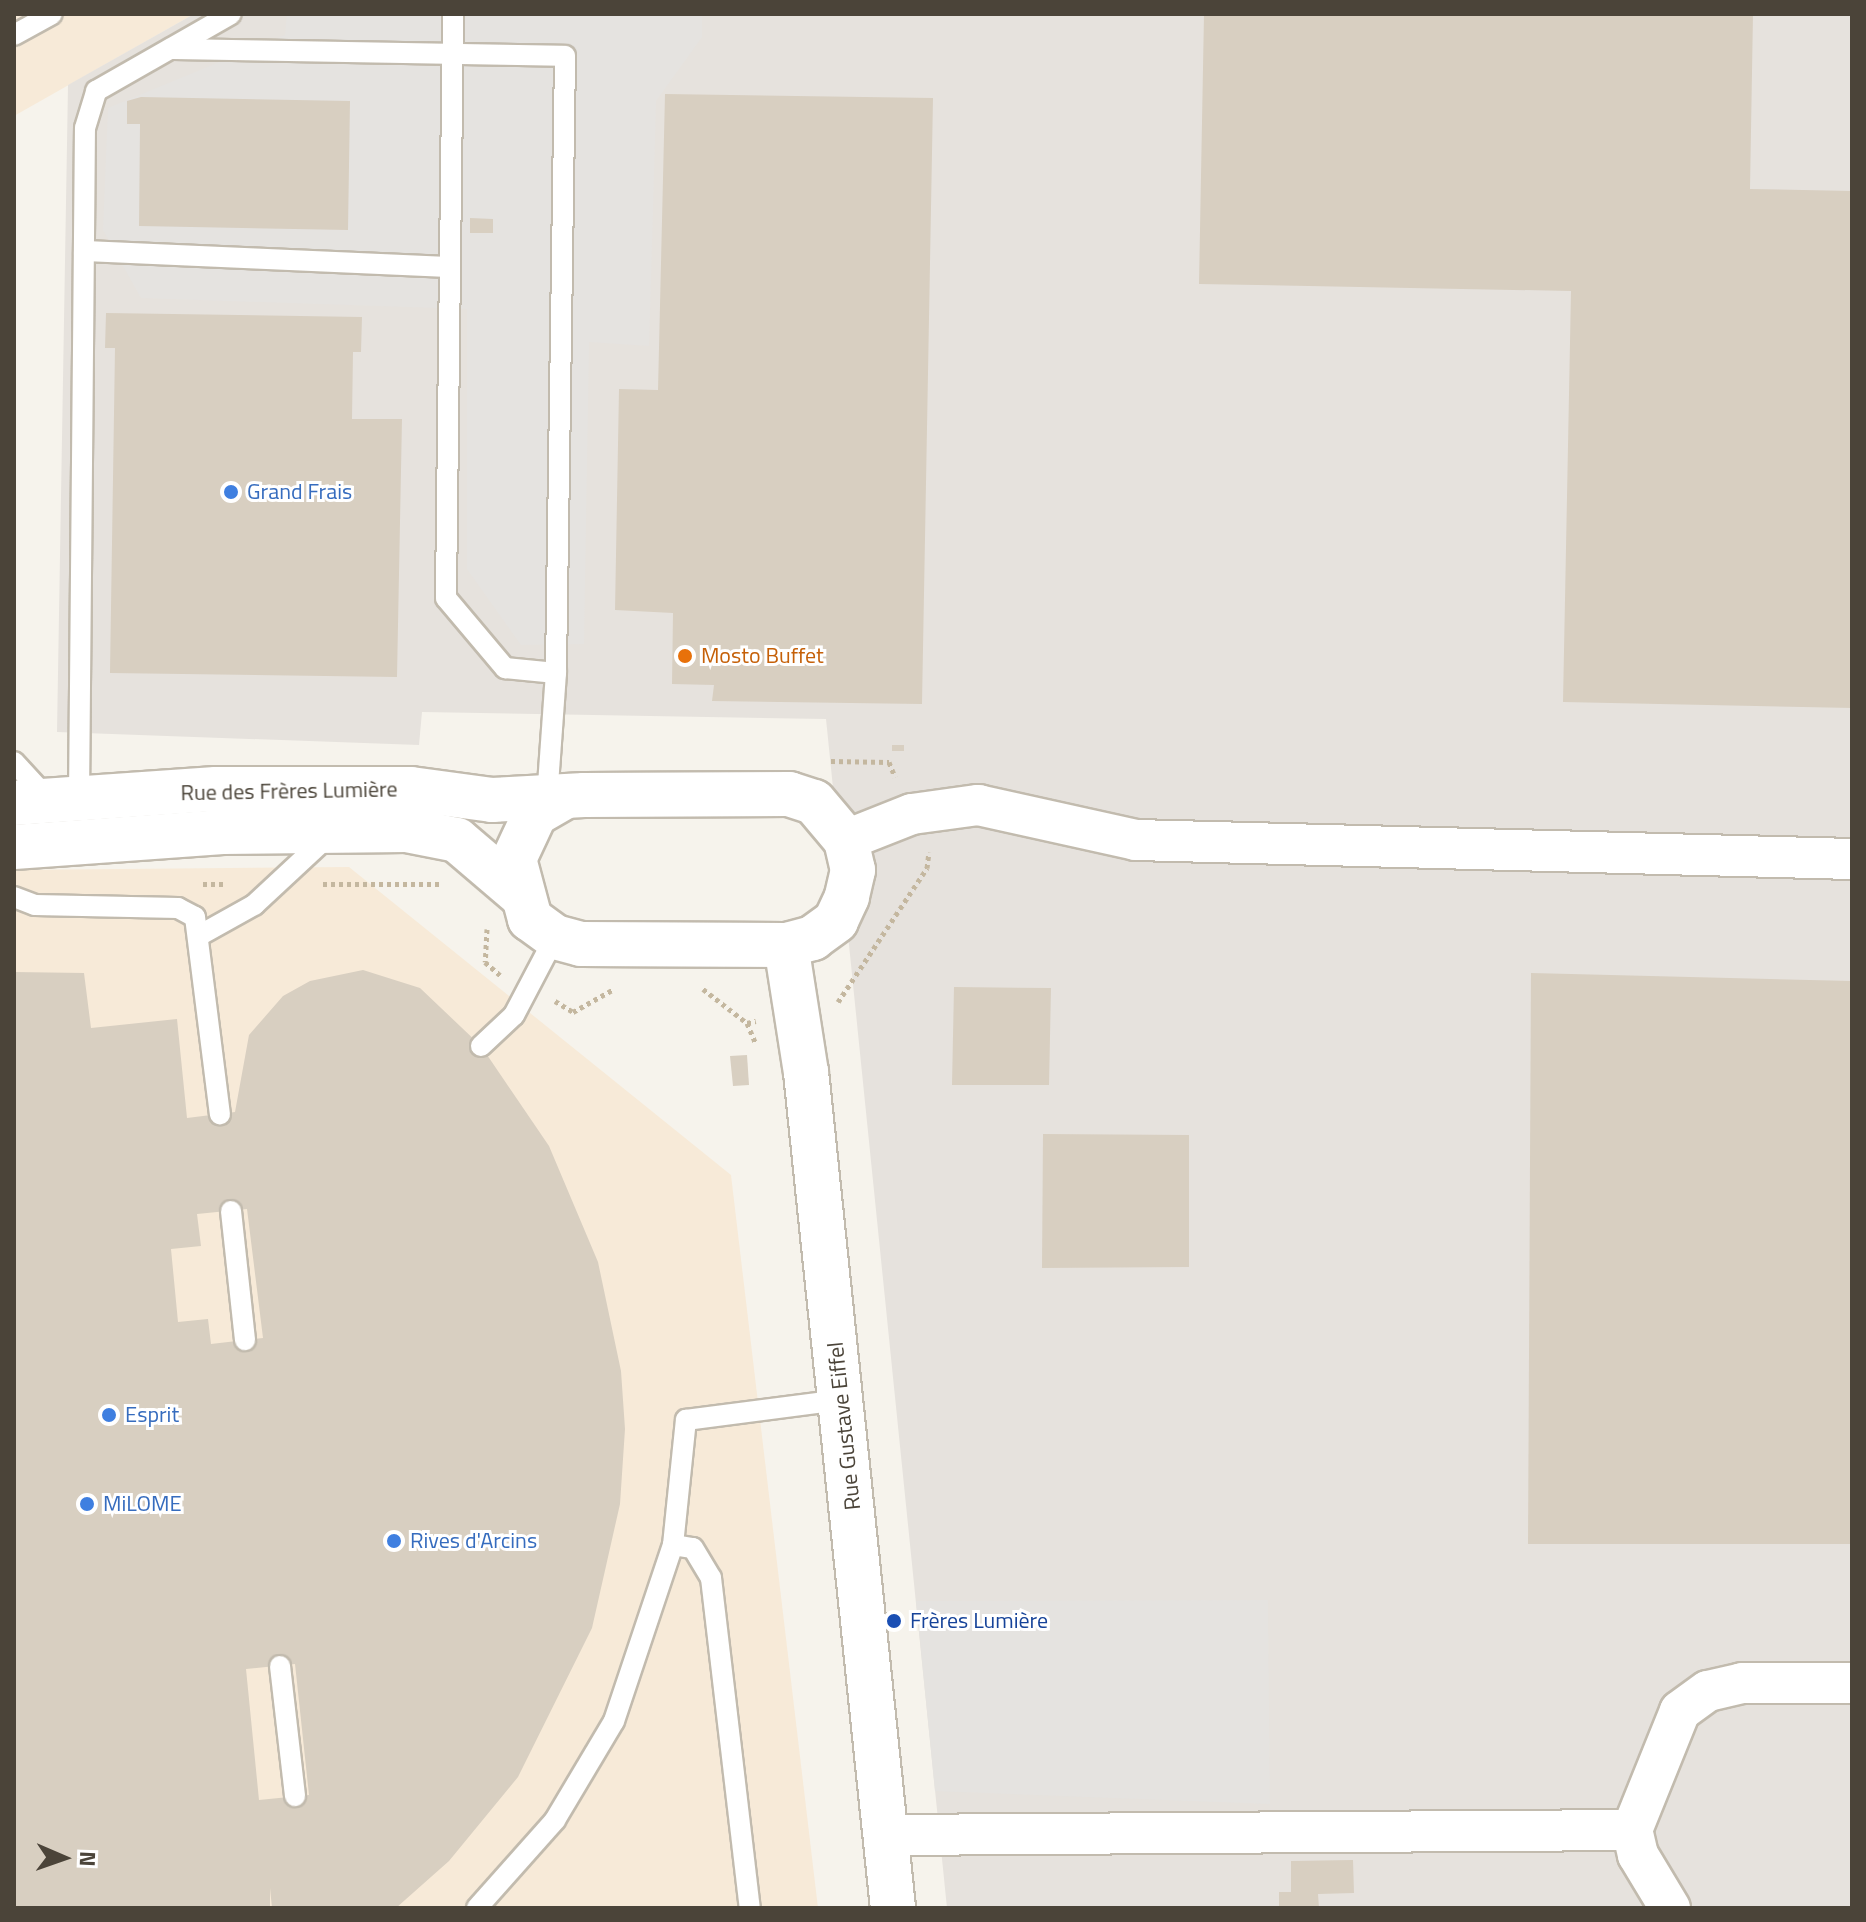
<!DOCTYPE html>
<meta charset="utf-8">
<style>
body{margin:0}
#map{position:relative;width:1866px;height:1922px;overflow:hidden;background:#f6f3ec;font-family:"Titillium Web",sans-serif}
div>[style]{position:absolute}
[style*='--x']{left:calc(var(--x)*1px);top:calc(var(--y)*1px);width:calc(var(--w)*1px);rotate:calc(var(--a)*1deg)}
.commercial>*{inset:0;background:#f7ead8}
.industrial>*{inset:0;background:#e6e2dd}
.parking>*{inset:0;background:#e5e3e0}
.building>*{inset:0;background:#d8cfc1}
.path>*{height:5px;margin-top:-2.5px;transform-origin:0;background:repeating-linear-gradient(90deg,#c4b79f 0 4px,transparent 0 8px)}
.roads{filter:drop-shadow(2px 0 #c2bbae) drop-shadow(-2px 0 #c2bbae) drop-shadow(0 2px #c2bbae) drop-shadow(0 -2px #c2bbae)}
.service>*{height:20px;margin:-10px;padding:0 10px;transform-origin:10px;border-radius:10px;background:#fff}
.minor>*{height:40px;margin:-20px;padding:0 20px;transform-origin:20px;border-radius:20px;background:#fff}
.tertiary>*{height:44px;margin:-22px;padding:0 22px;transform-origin:22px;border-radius:22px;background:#fff}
.dots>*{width:22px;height:22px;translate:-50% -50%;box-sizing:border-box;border:4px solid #fff;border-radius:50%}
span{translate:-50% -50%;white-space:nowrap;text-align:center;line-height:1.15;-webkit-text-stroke:6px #fff;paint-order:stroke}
.shop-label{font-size:22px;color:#366cbe}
.left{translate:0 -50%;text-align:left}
.food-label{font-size:22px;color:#c56008}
.street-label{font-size:22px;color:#4b4439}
.transit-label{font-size:22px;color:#164399}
.frame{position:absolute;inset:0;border:16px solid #4b4439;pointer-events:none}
.north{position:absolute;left:24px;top:1818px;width:80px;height:80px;-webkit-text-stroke:6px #fff;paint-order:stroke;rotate:92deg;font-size:22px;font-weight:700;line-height:32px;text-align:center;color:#4b4439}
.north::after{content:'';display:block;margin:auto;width:28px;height:36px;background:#4b4439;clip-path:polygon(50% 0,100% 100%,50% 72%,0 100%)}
</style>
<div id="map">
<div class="commercial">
<div style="clip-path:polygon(14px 14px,194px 14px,14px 116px)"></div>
<div style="clip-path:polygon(349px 867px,731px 1175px,818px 1908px,14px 1908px,14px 870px)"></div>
</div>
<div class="industrial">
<div style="clip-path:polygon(194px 14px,1852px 14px,1852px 1908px,947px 1908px,826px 719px,422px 712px,419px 745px,57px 732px,68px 85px)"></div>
</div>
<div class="parking">
<div style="clip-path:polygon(287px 14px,702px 14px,702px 37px,656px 101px,649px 346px,589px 342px,584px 644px,521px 645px,467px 569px,467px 309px,141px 298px,103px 230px,108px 108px,285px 35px)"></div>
<div style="clip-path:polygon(1268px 1600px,1270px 1804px,935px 1791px,916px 1601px)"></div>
</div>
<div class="building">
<div style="clip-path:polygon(1204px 14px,1753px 14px,1750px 189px,1852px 191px,1852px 708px,1563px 702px,1571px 291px,1199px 284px)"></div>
<div style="clip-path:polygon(665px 94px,933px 98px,922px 704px,712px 701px,714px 685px,672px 684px,673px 613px,615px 610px,619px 389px,658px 390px)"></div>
<div style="clip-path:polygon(141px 97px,350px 101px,348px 230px,139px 226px,140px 124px,127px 124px,127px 101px)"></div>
<div style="clip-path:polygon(470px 218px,493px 219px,493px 233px,470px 233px)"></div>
<div style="clip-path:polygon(106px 313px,362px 317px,361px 352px,353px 352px,352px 419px,402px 419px,397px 677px,110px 673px,115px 348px,105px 348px)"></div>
<div style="clip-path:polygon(892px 745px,904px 745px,904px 751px,892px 751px)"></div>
<div style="clip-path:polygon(evenodd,363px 970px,420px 988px,481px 1046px,549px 1146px,598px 1262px,621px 1371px,625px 1429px,620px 1504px,592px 1628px,518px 1777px,449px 1861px,396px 1908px,272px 1908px,270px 1888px,270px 1908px,14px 1908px,14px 972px,84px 973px,91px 1028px,177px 1019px,187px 1118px,235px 1112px,249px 1035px,283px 996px,310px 981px,363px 970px,247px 1209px,263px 1338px,211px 1344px,208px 1319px,178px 1322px,171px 1249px,201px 1246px,197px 1214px,247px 1209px,363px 970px,295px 1664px,309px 1795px,259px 1800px,246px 1669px,295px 1664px)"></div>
<div style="clip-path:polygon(1531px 973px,1852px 981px,1852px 1544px,1528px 1544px)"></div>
<div style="clip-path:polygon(954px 987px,1051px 988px,1049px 1085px,952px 1085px)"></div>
<div style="clip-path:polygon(747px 1055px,749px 1085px,733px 1086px,730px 1056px)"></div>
<div style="clip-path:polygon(1043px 1134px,1189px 1135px,1189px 1267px,1042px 1268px)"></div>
<div style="clip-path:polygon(1353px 1860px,1354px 1893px,1318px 1894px,1319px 1908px,1279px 1908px,1279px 1892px,1291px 1892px,1291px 1861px)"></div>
</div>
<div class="path">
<div style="--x:831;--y:761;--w:58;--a:1"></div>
<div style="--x:889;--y:762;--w:16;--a:68"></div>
<div style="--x:203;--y:884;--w:22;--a:0"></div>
<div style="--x:323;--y:884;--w:118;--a:0"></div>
<div style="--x:487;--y:929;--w:33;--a:93"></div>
<div style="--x:485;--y:962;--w:20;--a:41"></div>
<div style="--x:703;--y:989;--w:56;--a:37.7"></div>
<div style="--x:747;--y:1023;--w:9;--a:-13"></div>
<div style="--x:555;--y:1001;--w:21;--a:31"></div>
<div style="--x:573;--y:1012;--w:47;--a:-29.3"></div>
<div style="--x:838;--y:1002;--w:161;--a:-56.4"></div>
<div style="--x:927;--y:868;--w:16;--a:-83"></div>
<div style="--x:747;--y:1023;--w:21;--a:67"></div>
</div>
<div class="roads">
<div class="service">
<div style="--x:453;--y:14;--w:584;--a:90.69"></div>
<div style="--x:446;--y:598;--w:92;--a:49.9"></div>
<div style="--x:505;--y:668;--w:51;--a:5.6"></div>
<div style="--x:556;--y:673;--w:126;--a:94.1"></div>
<div style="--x:14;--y:35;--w:43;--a:-28.9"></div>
<div style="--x:170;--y:49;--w:395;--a:1"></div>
<div style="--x:565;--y:56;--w:617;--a:90.84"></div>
<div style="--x:84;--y:251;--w:366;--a:2.5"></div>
<div style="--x:14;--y:762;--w:49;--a:47.5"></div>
<div style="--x:79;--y:799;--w:671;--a:-89.49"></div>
<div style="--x:85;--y:128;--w:39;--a:-73"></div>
<div style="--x:96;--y:91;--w:155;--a:-29.7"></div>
<div style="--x:14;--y:897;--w:22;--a:21"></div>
<div style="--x:35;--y:905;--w:143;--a:1.2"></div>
<div style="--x:178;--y:908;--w:19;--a:28"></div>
<div style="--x:195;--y:917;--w:199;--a:82.8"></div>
<div style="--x:202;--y:934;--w:60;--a:-29.1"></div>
<div style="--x:254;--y:905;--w:96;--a:-42.9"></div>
<div style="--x:481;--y:1046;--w:45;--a:-43.2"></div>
<div style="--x:514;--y:1015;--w:88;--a:-62.3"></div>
<div style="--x:231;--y:1211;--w:130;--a:83.8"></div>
<div style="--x:673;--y:1545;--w:20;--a:9"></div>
<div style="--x:693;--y:1548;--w:35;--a:59"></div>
<div style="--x:711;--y:1578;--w:332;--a:83.3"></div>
<div style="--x:280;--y:1666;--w:131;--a:83.4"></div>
<div style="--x:477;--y:1908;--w:118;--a:-48.4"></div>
<div style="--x:555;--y:1820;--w:115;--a:-59.2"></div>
<div style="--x:614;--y:1721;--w:186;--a:-71.5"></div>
<div style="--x:673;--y:1545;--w:126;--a:-84.1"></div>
<div style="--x:686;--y:1420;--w:156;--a:-7.4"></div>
</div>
<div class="minor">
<div style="--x:846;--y:840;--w:71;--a:-21.5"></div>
<div style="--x:912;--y:814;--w:67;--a:-7.8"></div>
<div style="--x:978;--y:805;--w:162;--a:12.5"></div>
<div style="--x:1136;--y:840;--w:716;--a:1.52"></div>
<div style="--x:885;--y:1835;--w:747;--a:-0.38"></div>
<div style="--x:1670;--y:1908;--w:62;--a:-121.1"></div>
<div style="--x:1638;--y:1855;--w:26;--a:-103"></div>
<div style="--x:1632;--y:1830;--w:128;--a:-68"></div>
<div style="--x:1680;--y:1711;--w:34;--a:-36"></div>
<div style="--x:1708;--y:1691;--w:35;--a:-13"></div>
<div style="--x:1742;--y:1683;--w:110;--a:0"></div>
</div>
<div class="tertiary">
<div style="--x:14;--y:803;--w:202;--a:-4"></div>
<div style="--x:216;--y:789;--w:195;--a:0"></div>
<div style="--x:411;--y:789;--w:82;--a:7.7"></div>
<div style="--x:492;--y:800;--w:92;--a:-3.1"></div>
<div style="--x:584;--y:795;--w:205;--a:-0.3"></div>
<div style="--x:789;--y:794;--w:26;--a:18"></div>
<div style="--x:814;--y:802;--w:50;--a:49.9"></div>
<div style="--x:846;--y:840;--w:31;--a:77"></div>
<div style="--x:853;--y:870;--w:28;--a:103"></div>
<div style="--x:847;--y:897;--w:26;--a:115"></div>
<div style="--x:836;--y:921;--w:29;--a:144"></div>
<div style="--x:813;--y:938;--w:28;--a:165"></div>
<div style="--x:786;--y:945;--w:205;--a:-179.7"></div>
<div style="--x:581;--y:944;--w:27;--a:-165"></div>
<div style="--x:555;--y:937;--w:31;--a:-144"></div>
<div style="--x:530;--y:919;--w:62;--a:-104.9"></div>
<div style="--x:514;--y:859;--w:50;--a:-65"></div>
<div style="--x:535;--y:814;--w:32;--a:-30"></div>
<div style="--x:14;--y:847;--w:209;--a:-4.1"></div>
<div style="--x:222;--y:832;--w:184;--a:-0.6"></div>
<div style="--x:406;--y:830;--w:52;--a:11.1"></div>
<div style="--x:457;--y:840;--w:82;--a:40.5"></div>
<div style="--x:786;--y:945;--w:129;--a:81.1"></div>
<div style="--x:806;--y:1072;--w:841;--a:84.06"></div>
</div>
</div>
<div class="dots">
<div style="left:231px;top:492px;background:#3f7fe0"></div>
<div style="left:685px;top:656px;background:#e8710a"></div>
<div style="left:109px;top:1415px;background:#3f7fe0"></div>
<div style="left:87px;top:1504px;background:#3f7fe0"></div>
<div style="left:394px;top:1541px;background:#3f7fe0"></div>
<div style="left:894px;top:1621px;background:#1a4fb4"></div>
</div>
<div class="shop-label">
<span class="left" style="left:247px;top:492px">Grand Frais</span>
<span class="left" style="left:125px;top:1415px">Esprit</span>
<span class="left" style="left:103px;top:1504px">MiLOME</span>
<span class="left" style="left:410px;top:1541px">Rives d'Arcins</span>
</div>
<div class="food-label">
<span class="left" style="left:701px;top:656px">Mosto Buffet</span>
</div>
<div class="street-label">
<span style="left:289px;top:791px;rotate:-1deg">Rue des Frères Lumière</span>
<span style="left:844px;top:1426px;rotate:-96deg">Rue Gustave Eiffel</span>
</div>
<div class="transit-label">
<span class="left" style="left:910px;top:1621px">Frères Lumière</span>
</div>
<div class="frame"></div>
<div class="north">N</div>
</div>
